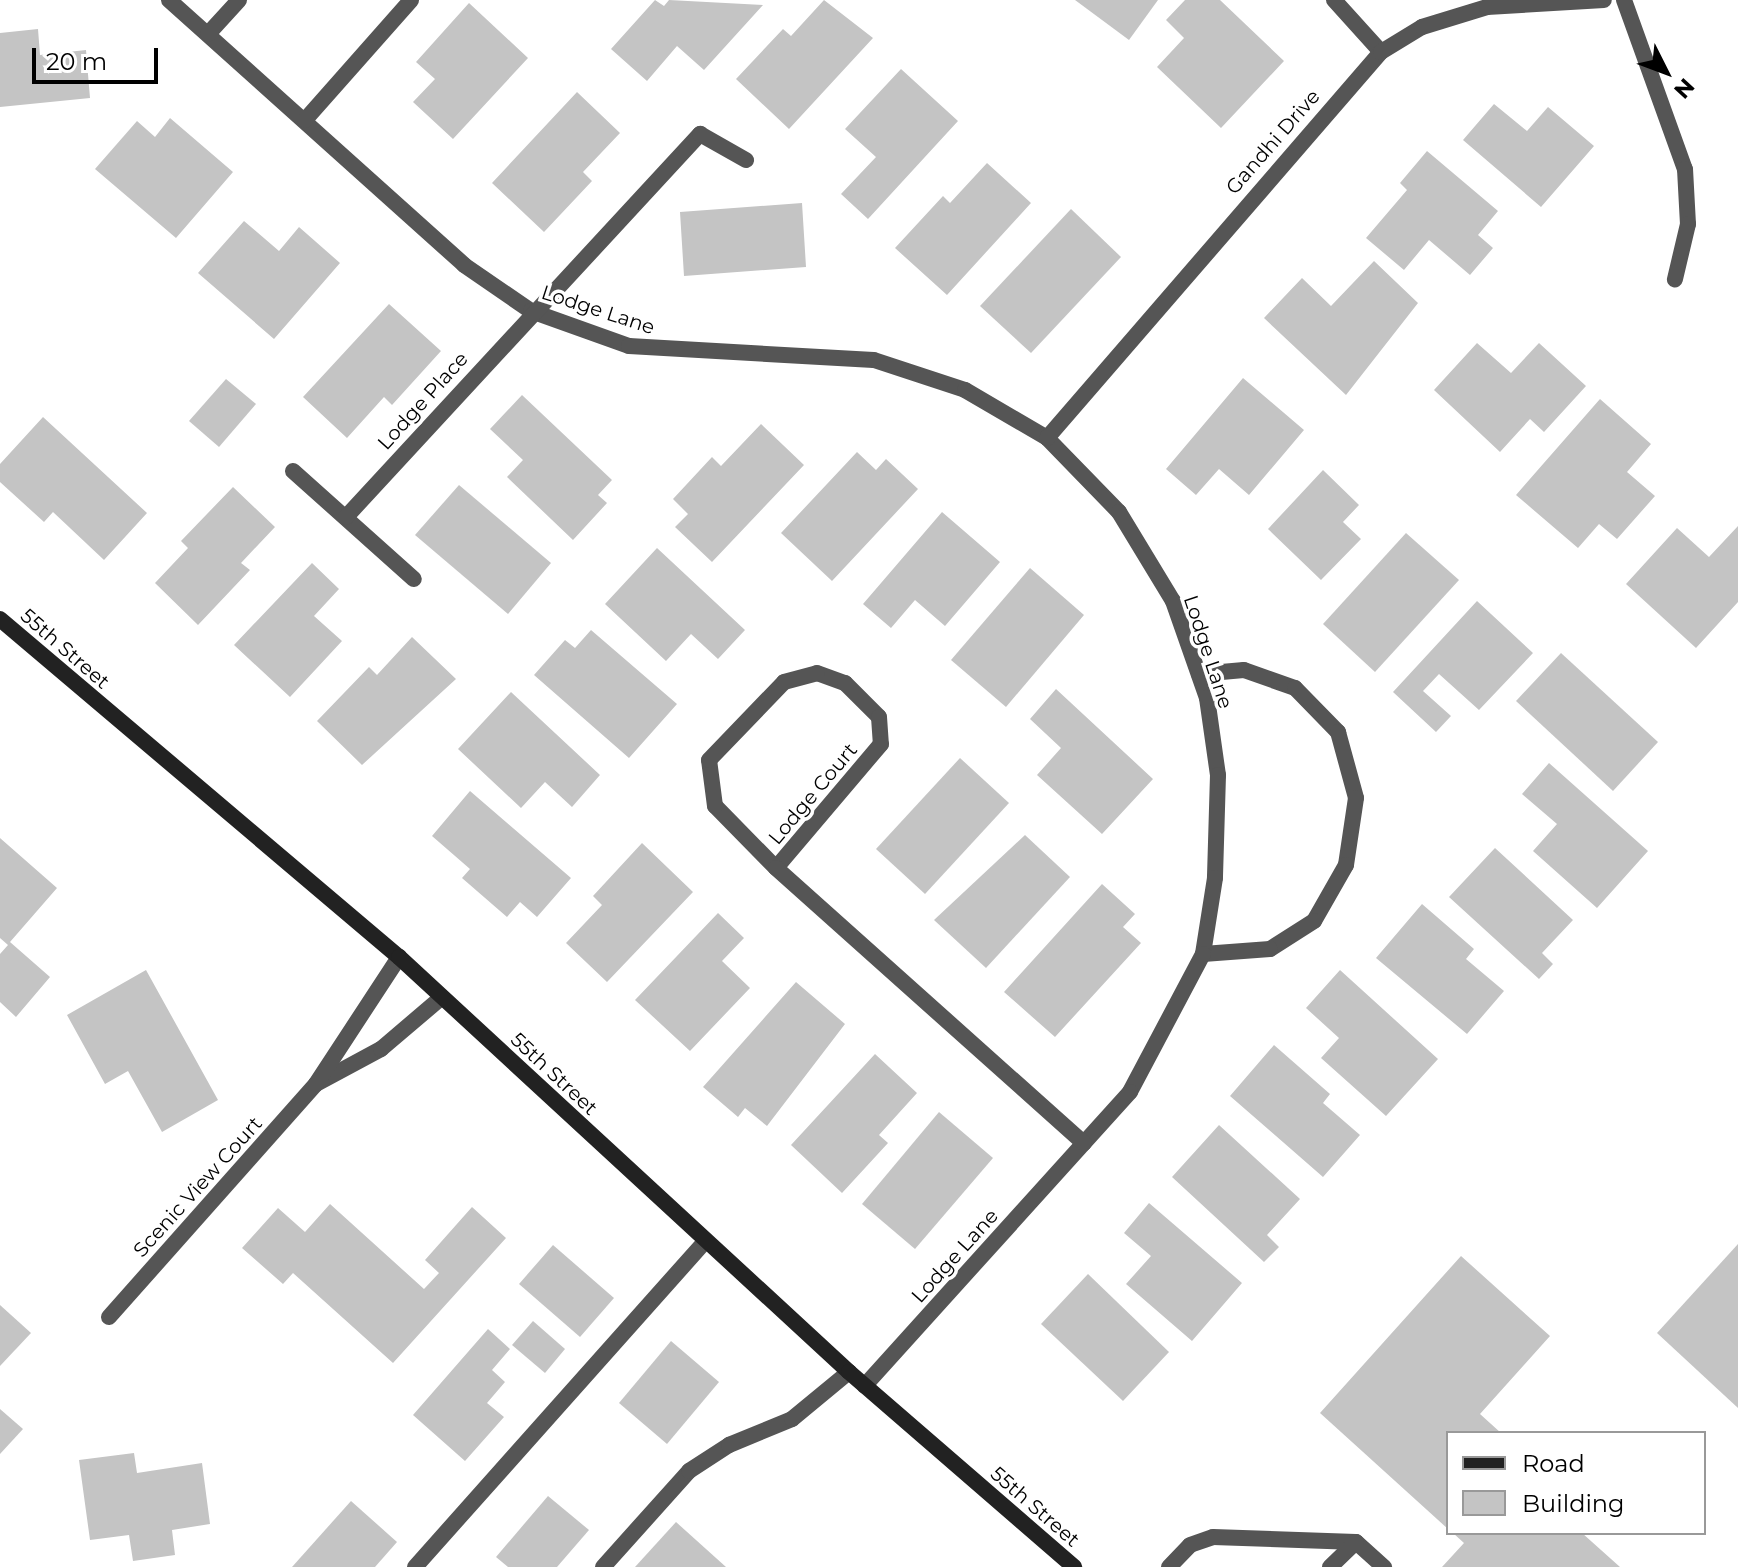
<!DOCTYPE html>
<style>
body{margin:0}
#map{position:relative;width:1738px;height:1567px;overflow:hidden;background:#fff;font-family:Montserrat,sans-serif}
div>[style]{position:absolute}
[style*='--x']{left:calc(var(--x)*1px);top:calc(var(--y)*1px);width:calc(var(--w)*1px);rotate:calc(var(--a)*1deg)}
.building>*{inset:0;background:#c4c4c4}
.lane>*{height:16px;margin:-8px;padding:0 8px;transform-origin:8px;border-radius:8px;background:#555}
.street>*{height:16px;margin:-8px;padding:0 8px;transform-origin:8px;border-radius:8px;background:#555}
.secondary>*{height:16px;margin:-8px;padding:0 8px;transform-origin:8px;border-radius:8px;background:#222}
span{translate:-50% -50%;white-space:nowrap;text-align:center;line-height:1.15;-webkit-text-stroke:7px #fff;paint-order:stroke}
.street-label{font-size:20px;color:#000}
.legend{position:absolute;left:1446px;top:1431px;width:260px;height:104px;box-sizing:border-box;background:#fff;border:2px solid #999;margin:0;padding:10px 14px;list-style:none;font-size:24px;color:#000}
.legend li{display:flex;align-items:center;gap:16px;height:40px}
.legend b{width:40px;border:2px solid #999}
.north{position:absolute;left:1626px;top:32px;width:80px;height:80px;-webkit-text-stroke:6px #fff;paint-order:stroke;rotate:132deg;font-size:22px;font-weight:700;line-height:32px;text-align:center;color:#000}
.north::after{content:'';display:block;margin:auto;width:28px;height:36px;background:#000;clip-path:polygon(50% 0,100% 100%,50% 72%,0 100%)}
.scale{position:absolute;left:32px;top:48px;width:126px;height:36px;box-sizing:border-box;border:4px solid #000;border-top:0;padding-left:10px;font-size:24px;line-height:28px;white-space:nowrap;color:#000;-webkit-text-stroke:6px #fff;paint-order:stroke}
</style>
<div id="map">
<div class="building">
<div style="clip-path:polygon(655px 0,664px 6px,669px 0,763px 5px,704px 70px,677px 46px,647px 81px,611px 49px)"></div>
<div style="clip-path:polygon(824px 0,873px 38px,789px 129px,736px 79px,783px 29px,791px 36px)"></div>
<div style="clip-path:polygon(1075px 0,1158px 0,1129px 40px)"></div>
<div style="clip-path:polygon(1185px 0,1220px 0,1284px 61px,1221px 128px,1157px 67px,1184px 38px,1166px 20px)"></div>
<div style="clip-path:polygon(469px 3px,528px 58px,453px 139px,413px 102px,435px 79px,416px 62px)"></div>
<div style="clip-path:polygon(38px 29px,40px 55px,86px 50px,90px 98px,0 107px,0 33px)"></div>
<div style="clip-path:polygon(901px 69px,958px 121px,868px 219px,841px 194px,876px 157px,845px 129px)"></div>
<div style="clip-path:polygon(577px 92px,620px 133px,583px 172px,592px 181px,544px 232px,492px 183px)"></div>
<div style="clip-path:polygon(1494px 104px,1527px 131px,1548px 107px,1594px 146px,1541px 207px,1463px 140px)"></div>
<div style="clip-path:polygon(170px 118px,233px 172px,176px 238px,95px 169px,137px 121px,155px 137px)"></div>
<div style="clip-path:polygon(1427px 151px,1498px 211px,1478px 235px,1493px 248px,1470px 275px,1429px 240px,1404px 270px,1366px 238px,1407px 190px,1400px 183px)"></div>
<div style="clip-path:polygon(987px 163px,1031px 203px,947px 295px,895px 248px,943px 196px,950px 203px)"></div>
<div style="clip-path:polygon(802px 203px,806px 267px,684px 276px,680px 212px)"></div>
<div style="clip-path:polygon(1071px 209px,1121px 257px,1031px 353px,980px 306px)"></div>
<div style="clip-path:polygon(244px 221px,279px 251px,299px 227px,340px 263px,274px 339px,198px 273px)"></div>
<div style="clip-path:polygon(1374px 261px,1418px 303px,1346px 395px,1264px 318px,1302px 278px,1331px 306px)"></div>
<div style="clip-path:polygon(389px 304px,441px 351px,392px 405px,384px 397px,347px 438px,303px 397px)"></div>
<div style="clip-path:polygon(1477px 343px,1511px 373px,1539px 343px,1586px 386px,1544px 432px,1530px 419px,1500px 452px,1434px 390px)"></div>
<div style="clip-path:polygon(1243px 378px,1304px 430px,1249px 495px,1219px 469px,1196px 495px,1166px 469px)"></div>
<div style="clip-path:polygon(226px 379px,256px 404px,219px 447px,189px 421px)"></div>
<div style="clip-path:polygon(522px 395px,612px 480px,598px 495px,607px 503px,573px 540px,507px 477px,523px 460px,490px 429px)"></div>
<div style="clip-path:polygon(1600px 399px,1651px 444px,1627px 472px,1655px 496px,1617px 539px,1599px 524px,1578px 548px,1516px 495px)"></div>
<div style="clip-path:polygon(43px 417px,147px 513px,104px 560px,53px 512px,44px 522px,0 482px,0 464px)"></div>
<div style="clip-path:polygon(761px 424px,804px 465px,712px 562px,675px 527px,688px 514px,673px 499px,712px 457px,721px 466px)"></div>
<div style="clip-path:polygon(857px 452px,876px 470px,886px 459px,918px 489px,832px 581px,781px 533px)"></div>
<div style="clip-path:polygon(1323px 470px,1359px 505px,1343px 522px,1361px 539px,1321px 580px,1268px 529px)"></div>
<div style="clip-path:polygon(459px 485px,551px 563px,508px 614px,415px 535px)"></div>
<div style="clip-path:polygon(233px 487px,275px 527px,241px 563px,250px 570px,198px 625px,155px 583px,188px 548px,181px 541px)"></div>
<div style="clip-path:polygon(942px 512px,1000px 562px,945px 626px,915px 600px,891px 628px,863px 604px)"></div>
<div style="clip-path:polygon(1738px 526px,1738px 602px,1696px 648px,1626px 584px,1677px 528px,1709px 557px)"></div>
<div style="clip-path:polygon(1406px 533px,1459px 580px,1375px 672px,1323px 624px)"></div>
<div style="clip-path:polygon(657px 548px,745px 630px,718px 659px,691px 634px,666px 661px,605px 604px)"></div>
<div style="clip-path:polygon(312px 563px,339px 589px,314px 616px,342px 641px,290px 697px,234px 645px)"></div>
<div style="clip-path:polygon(1030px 568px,1084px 615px,1006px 707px,951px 660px)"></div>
<div style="clip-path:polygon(1477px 601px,1533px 653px,1479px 710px,1439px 674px,1423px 691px,1451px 716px,1436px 732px,1393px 692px)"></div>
<div style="clip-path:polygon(591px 630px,677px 704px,629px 758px,534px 675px,565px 640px,575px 648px)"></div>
<div style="clip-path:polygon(412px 637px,456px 679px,362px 765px,317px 721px,369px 667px,377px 675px)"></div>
<div style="clip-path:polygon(1561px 653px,1658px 742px,1613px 791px,1516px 701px)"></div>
<div style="clip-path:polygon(1056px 689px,1153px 779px,1102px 834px,1037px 775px,1061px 748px,1030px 719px)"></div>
<div style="clip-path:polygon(511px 692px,600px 775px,572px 807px,545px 782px,521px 808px,458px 749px)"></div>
<div style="clip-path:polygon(960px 758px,1009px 803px,925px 894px,876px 849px)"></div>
<div style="clip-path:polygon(1549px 763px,1648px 851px,1597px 908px,1533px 851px,1557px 824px,1522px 794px)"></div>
<div style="clip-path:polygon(470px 791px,571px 878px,537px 917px,520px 902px,507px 917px,462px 878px,470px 869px,432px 836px)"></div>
<div style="clip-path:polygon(1025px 835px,1070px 877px,986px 968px,934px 920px)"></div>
<div style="clip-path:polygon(0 838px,57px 888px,10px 942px,50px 977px,16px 1017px,0 1002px,0 954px,8px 945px,0 938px)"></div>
<div style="clip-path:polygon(642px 843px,693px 892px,607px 982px,566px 943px,602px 905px,593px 896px)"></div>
<div style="clip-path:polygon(1495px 848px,1573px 920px,1542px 953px,1553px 964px,1539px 979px,1449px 897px)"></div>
<div style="clip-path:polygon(1102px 884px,1135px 914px,1123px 927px,1141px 943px,1055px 1037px,1004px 992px)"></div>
<div style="clip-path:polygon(1422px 904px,1474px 949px,1466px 959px,1504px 991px,1467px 1034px,1376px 958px)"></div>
<div style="clip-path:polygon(718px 913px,744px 938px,722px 961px,750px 988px,690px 1051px,635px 1000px)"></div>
<div style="clip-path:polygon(146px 970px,218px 1100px,162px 1132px,128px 1071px,105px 1084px,67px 1015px)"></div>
<div style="clip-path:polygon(1340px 970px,1438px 1059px,1386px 1116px,1321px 1058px,1339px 1038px,1306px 1008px)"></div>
<div style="clip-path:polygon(796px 982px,845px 1024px,767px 1126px,745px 1108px,738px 1117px,703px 1087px)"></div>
<div style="clip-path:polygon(1274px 1045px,1330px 1094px,1323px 1103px,1360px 1135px,1323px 1177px,1230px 1096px)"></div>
<div style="clip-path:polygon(875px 1054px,917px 1093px,879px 1135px,888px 1143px,842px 1193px,791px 1145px)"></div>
<div style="clip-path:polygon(939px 1112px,993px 1158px,915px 1249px,862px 1204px)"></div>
<div style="clip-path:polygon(1219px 1125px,1300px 1199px,1267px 1235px,1279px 1247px,1264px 1262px,1172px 1177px)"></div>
<div style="clip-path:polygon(1149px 1203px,1242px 1283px,1192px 1341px,1126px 1284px,1151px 1256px,1124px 1233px)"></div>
<div style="clip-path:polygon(330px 1204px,424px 1289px,439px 1273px,425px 1260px,472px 1207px,506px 1238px,393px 1363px,293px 1273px,283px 1284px,242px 1248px,278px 1208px,305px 1232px)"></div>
<div style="clip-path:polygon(1738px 1244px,1738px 1408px,1657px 1333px)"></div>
<div style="clip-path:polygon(553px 1245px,614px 1298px,580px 1337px,519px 1284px)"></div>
<div style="clip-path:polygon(1461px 1256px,1550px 1336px,1480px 1414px,1501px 1433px,1448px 1433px,1448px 1529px,1320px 1413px)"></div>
<div style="clip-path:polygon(1088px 1274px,1169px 1352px,1123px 1401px,1041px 1324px)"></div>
<div style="clip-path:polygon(0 1305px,31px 1333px,0 1366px)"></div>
<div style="clip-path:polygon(533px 1321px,565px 1349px,545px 1373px,512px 1345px)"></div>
<div style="clip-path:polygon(488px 1329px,510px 1349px,492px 1370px,505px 1382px,487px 1403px,504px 1417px,465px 1461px,413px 1415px)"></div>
<div style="clip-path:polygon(671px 1341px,719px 1382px,667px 1444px,619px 1403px)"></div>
<div style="clip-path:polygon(0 1409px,23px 1429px,0 1454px)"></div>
<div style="clip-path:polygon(134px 1453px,137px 1473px,202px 1463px,210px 1524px,172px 1530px,175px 1555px,133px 1561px,129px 1535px,90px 1540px,79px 1460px)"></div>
<div style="clip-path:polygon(548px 1496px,589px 1530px,557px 1567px,508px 1567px,496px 1557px)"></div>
<div style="clip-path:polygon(351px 1501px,397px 1542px,375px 1567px,292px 1567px)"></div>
<div style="clip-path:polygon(676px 1522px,726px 1567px,635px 1567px)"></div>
<div style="clip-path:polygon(1453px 1533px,1582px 1533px,1620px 1567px,1442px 1567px,1464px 1543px)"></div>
</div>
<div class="lane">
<div style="--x:293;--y:471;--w:162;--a:41.8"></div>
<div style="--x:1199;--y:674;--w:45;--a:-5.1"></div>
<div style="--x:1244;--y:670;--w:54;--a:19.4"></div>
<div style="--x:1295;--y:688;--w:62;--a:45.7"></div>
<div style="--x:1338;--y:732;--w:68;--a:74.7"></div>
<div style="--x:1356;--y:798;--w:68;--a:98.5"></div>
<div style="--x:1346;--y:865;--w:64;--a:119.7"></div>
<div style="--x:1314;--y:921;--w:52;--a:147.5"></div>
<div style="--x:1270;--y:949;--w:67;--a:175.7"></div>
<div style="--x:603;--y:1567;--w:129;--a:-48.1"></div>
<div style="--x:689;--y:1471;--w:48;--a:-33"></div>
<div style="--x:729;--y:1445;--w:68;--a:-22.4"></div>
<div style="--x:792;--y:1419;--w:74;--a:-39.5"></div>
<div style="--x:1169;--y:1567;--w:30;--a:-46"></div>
<div style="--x:1190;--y:1545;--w:24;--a:-19"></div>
<div style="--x:1213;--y:1537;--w:143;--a:2"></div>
<div style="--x:1356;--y:1542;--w:38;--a:42"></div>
<div style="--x:1330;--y:1567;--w:36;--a:-44"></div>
</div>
<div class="street">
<div style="--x:169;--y:0;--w:397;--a:41.9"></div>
<div style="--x:464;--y:265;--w:81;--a:34.5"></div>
<div style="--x:531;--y:311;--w:104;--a:19.7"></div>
<div style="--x:629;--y:346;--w:245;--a:3.3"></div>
<div style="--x:874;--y:360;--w:96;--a:18.2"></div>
<div style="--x:965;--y:390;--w:95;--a:30.3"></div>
<div style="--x:1047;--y:438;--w:103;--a:45.8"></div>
<div style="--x:1119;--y:512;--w:104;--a:58.8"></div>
<div style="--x:1173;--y:601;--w:103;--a:70.7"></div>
<div style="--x:1207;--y:698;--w:78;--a:81.9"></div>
<div style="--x:1218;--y:775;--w:103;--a:91.7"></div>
<div style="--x:1215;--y:878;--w:77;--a:99"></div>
<div style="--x:1203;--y:954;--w:156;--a:117.9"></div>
<div style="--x:1130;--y:1092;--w:396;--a:132.1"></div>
<div style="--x:1334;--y:0;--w:70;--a:47.9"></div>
<div style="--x:1624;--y:0;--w:180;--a:70.2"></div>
<div style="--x:1685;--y:169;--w:55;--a:86.9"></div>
<div style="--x:1688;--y:224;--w:57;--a:103.3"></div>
<div style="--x:208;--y:34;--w:46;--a:-47.6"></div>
<div style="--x:305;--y:120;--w:160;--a:-48.5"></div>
<div style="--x:1047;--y:438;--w:510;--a:-49.13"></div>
<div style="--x:1381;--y:52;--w:48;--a:-31.4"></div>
<div style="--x:1422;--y:27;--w:68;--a:-17.1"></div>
<div style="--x:1487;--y:7;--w:117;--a:-3.4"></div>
<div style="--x:346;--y:517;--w:522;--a:-47.25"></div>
<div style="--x:700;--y:134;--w:53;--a:29.5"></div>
<div style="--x:817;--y:673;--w:30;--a:20"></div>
<div style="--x:845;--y:683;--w:48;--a:45"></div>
<div style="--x:879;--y:717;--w:27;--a:86"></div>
<div style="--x:881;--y:744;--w:162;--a:130.3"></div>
<div style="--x:776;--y:868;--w:87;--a:-134.5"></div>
<div style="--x:715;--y:806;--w:46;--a:-97.4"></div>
<div style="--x:709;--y:760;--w:108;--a:-46.1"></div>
<div style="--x:784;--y:682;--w:34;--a:-15"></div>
<div style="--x:776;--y:868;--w:413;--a:41.8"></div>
<div style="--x:316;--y:1084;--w:74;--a:-28.3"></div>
<div style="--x:381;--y:1049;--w:80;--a:-40.4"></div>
<div style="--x:109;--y:1317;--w:312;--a:-48.4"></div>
<div style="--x:316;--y:1084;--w:152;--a:-56.8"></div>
<div style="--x:415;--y:1567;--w:436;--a:-48.3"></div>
</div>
<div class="secondary">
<div style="--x:0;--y:619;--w:523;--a:40.27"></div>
<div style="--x:399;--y:957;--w:612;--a:42.68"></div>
<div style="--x:849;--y:1372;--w:298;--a:40.9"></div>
</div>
<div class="street-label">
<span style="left:1273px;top:142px;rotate:-49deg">Gandhi Drive</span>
<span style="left:598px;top:310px;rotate:18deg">Lodge Lane</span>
<span style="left:423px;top:401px;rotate:-48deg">Lodge Place</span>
<span style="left:65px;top:649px;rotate:41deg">55th Street</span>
<span style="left:1208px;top:652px;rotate:72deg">Lodge Lane</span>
<span style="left:813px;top:794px;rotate:-50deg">Lodge Court</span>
<span style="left:554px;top:1074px;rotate:43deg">55th Street</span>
<span style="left:198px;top:1187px;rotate:-48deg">Scenic View Court</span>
<span style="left:955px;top:1256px;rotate:-48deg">Lodge Lane</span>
<span style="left:1035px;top:1507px;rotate:41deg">55th Street</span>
</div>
<ul class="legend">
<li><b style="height:10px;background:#222"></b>Road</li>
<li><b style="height:22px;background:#c4c4c4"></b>Building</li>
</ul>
<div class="north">N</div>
<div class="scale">20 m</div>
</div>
